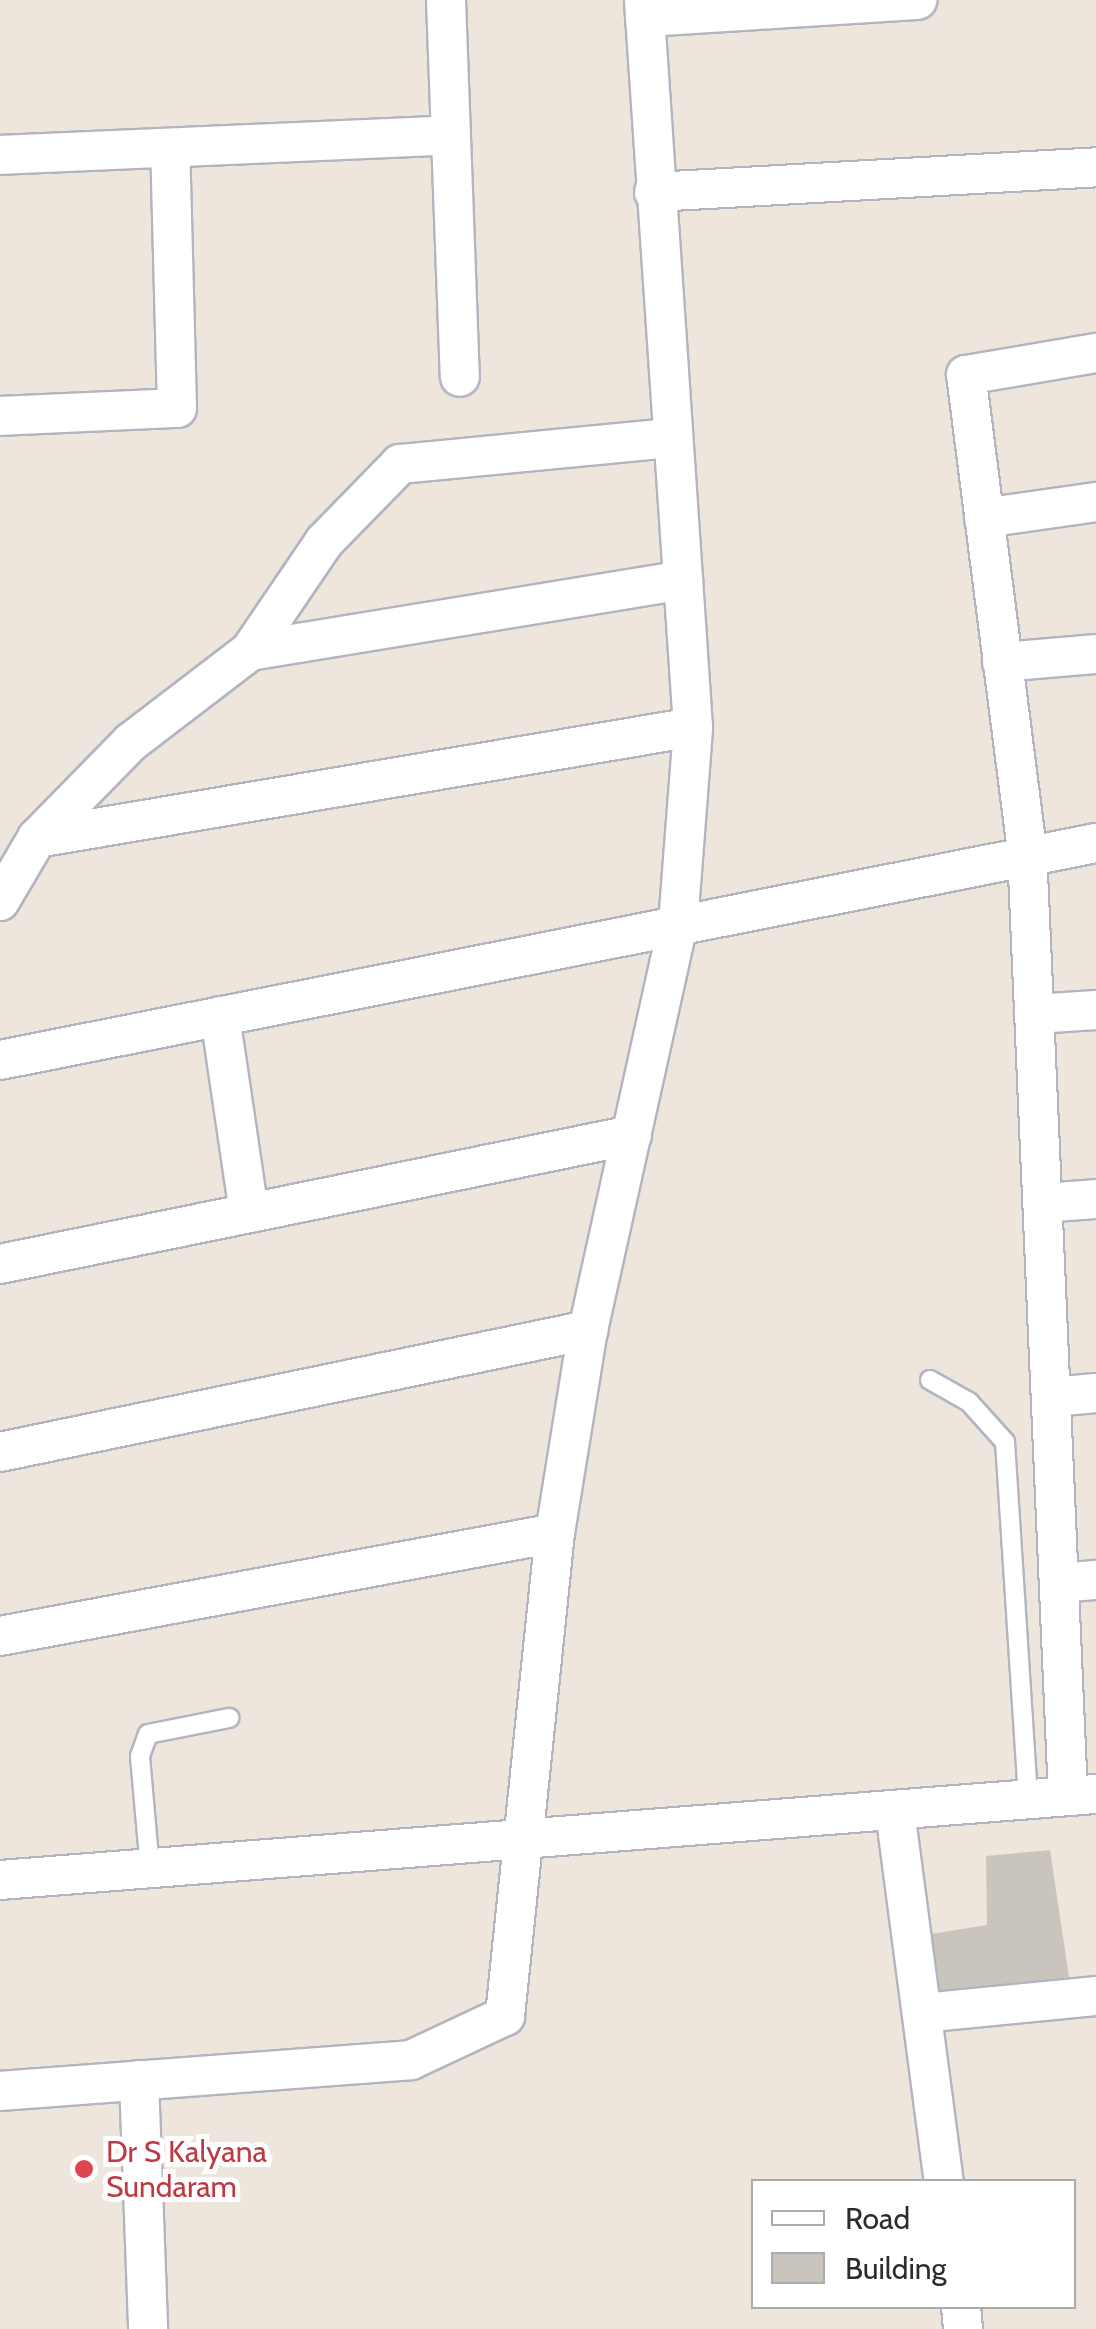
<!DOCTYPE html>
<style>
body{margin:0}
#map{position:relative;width:1096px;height:2329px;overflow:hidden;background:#eee6dd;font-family:Cabin,sans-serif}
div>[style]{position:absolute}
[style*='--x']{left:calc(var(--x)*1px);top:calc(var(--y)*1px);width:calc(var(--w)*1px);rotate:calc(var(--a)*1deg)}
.building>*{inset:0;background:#c9c4bc}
.roads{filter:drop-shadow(2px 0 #b2b5c0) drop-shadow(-2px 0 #b2b5c0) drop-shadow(0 2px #b2b5c0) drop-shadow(0 -2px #b2b5c0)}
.lane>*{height:18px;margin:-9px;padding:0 9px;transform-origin:9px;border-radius:9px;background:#fff}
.street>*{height:38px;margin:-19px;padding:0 19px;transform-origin:19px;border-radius:19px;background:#fff}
.dots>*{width:28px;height:28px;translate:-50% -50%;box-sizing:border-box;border:5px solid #fff;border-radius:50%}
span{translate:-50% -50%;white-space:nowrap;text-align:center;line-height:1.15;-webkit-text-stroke:10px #fff;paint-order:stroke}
.health-label{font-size:30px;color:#be3a42}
.left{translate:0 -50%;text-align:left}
.legend{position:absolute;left:751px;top:2179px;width:325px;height:130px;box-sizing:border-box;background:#fff;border:2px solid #ababab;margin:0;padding:12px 18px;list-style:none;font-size:30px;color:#2c2c2c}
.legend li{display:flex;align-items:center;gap:20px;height:50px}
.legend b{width:50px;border:2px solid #ababab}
</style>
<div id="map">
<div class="building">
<div style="clip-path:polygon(1050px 1850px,1069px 1977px,937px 1997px,931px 1934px,987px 1925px,986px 1856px)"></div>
</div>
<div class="roads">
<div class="lane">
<div style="--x:930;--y:1380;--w:45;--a:29.4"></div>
<div style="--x:969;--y:1402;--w:54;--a:48"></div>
<div style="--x:1005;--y:1442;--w:359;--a:86.3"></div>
<div style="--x:150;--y:1869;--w:113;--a:-95.1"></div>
<div style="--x:140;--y:1756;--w:23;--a:-70"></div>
<div style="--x:148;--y:1734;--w:83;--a:-11.2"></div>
</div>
<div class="street">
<div style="--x:446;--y:0;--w:377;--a:87.9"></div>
<div style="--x:645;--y:17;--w:273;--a:-3.6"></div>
<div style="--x:0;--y:155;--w:451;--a:-2.5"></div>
<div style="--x:654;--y:192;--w:443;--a:-3.2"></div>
<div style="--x:0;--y:416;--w:177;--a:-2.6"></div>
<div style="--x:177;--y:408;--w:260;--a:-91.5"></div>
<div style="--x:984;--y:518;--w:113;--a:-8.1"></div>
<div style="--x:250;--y:651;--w:439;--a:-9.3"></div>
<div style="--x:1002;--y:662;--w:94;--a:-4.9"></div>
<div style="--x:37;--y:838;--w:665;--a:-9.6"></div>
<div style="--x:0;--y:901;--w:73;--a:-59.6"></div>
<div style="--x:37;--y:838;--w:134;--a:-45.6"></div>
<div style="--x:131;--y:742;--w:150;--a:-37.4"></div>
<div style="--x:250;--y:651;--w:132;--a:-55.8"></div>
<div style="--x:324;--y:542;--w:109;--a:-45.7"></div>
<div style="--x:400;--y:464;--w:273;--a:-5.5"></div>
<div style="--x:1034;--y:1014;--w:62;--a:-3.7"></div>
<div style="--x:220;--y:1016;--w:199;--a:81.6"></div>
<div style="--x:0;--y:1060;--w:1117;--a:-11.2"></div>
<div style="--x:1043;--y:1203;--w:53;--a:-4.3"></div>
<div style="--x:0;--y:1264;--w:645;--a:-11.54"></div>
<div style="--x:1052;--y:1397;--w:44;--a:-5.2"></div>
<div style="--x:0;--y:1452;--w:601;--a:-11.72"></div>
<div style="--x:1060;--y:1583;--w:36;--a:-5"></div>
<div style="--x:0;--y:1636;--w:564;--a:-10.51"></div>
<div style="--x:1068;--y:1796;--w:947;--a:-92.48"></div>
<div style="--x:1027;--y:850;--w:479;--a:-97.3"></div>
<div style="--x:966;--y:375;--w:132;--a:-9.6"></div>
<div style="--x:895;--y:1811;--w:374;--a:82.5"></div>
<div style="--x:0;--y:1880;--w:1099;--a:-4.49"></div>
<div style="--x:922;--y:2013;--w:175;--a:-5.6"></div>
<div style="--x:139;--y:2080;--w:249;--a:87.9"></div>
<div style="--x:0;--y:2091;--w:412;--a:-4.3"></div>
<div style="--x:411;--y:2060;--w:104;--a:-25.1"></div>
<div style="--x:505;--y:2016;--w:486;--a:-84.1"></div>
<div style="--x:555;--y:1533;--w:206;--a:-80.8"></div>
<div style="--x:588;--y:1330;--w:416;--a:-77.5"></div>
<div style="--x:678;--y:924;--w:198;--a:-85.6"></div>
<div style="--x:693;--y:727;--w:729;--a:-93.86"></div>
<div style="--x:961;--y:2306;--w:23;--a:85"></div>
</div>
</div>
<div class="dots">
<div style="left:84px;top:2169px;background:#e0444e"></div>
</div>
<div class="health-label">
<span class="left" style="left:106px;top:2169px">Dr S Kalyana<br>Sundaram</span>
</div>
<ul class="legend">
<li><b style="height:12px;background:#fff"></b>Road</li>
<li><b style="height:28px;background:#c9c4bc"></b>Building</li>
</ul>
</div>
